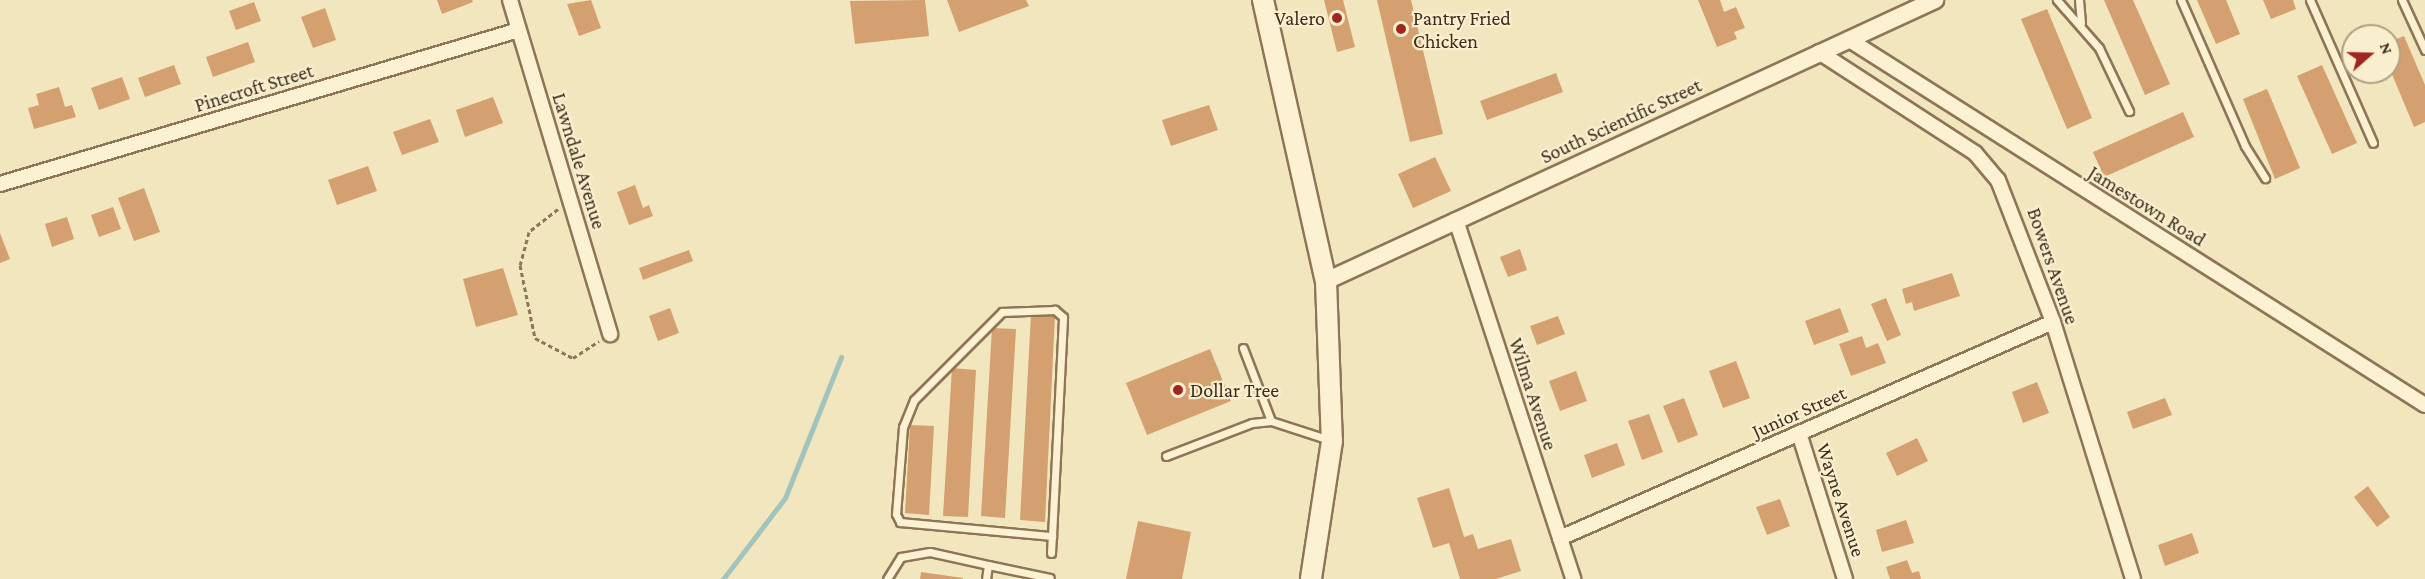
<!DOCTYPE html>
<style>
body{margin:0}
#map{position:relative;width:2425px;height:579px;overflow:hidden;background:#f2e6bf;font-family:"Crimson Pro",serif}
div>[style]{position:absolute}
[style*='--x']{left:calc(var(--x)*1px);top:calc(var(--y)*1px);width:calc(var(--w)*1px);rotate:calc(var(--a)*1deg)}
.stream>*{height:5px;margin:-2.5px;padding:0 2.5px;transform-origin:2.5px;border-radius:2.5px;background:#a2c4bc}
.building>*{inset:0;background:#d5a070}
.path>*{height:3px;margin-top:-1.5px;transform-origin:0;background:repeating-linear-gradient(90deg,#8d7655 0 4.5px,transparent 0 7.5px)}
.roads{filter:drop-shadow(2px 0 #8d7655) drop-shadow(-2px 0 #8d7655) drop-shadow(0 2px #8d7655) drop-shadow(0 -2px #8d7655)}
.service>*{height:7px;margin:-3.5px;padding:0 3.5px;transform-origin:3.5px;border-radius:3.5px;background:#fcf2d3}
.minor>*{height:14px;margin:-7px;padding:0 7px;transform-origin:7px;border-radius:7px;background:#fcf2d3}
.tertiary>*{height:16px;margin:-8px;padding:0 8px;transform-origin:8px;border-radius:8px;background:#fcf2d3}
.secondary>*{height:20px;margin:-10px;padding:0 10px;transform-origin:10px;border-radius:10px;background:#fcf2d3}
.dots>*{width:16px;height:16px;translate:-50% -50%;box-sizing:border-box;border:3px solid #f9efcf;border-radius:50%}
span{translate:-50% -50%;white-space:nowrap;text-align:center;line-height:1.15;-webkit-text-stroke:4.5px #f9efcf;paint-order:stroke}
.poi-label{font-size:20px;color:#3b2c1b}
.right{translate:-100% -50%;text-align:right}
.left{translate:0 -50%;text-align:left}
.street-label{font-size:20px;color:#3b2c1b}
.north{position:absolute;left:2341px;top:24px;width:60px;height:60px;box-sizing:border-box;background:#f9efcf;border:2px solid #ada187;border-radius:50%;rotate:70deg;font-size:16px;font-weight:700;line-height:24px;text-align:center;color:#3b2c1b}
.north::after{content:'';display:block;margin:auto;width:21px;height:27px;background:#a3251f;clip-path:polygon(50% 0,100% 100%,50% 72%,0 100%)}
</style>
<div id="map">
<div class="stream">
<div style="--x:723;--y:579;--w:102;--a:-52.6"></div>
<div style="--x:785;--y:498;--w:152;--a:-68.3"></div>
</div>
<div class="building">
<div style="clip-path:polygon(437px 0,472px 0,473px 2px,442px 14px)"></div>
<div style="clip-path:polygon(591px 0,601px 28px,579px 36px,567px 4px)"></div>
<div style="clip-path:polygon(925px 0,929px 36px,855px 44px,850px 1px)"></div>
<div style="clip-path:polygon(947px 0,1026px 0,1029px 6px,959px 32px)"></div>
<div style="clip-path:polygon(1324px 0,1343px 0,1355px 47px,1337px 52px)"></div>
<div style="clip-path:polygon(1377px 0,1411px 0,1443px 134px,1410px 142px)"></div>
<div style="clip-path:polygon(1698px 0,1720px 0,1724px 12px,1736px 7px,1745px 28px,1734px 32px,1737px 39px,1717px 47px)"></div>
<div style="clip-path:polygon(2104px 0,2133px 0,2170px 84px,2145px 95px)"></div>
<div style="clip-path:polygon(2197px 0,2226px 0,2240px 34px,2216px 44px)"></div>
<div style="clip-path:polygon(2263px 0,2293px 0,2296px 9px,2271px 19px)"></div>
<div style="clip-path:polygon(254px 2px,261px 21px,236px 30px,229px 11px)"></div>
<div style="clip-path:polygon(325px 8px,336px 40px,313px 48px,301px 17px)"></div>
<div style="clip-path:polygon(2047px 9px,2092px 118px,2067px 129px,2021px 19px)"></div>
<div style="clip-path:polygon(2404px 36px,2425px 85px,2425px 122px,2414px 127px,2389px 67px,2389px 42px)"></div>
<div style="clip-path:polygon(248px 42px,255px 62px,213px 77px,206px 57px)"></div>
<div style="clip-path:polygon(174px 65px,181px 84px,145px 97px,138px 78px)"></div>
<div style="clip-path:polygon(2322px 65px,2357px 143px,2332px 154px,2297px 76px)"></div>
<div style="clip-path:polygon(1556px 73px,1563px 92px,1487px 120px,1480px 101px)"></div>
<div style="clip-path:polygon(122px 77px,130px 99px,99px 110px,91px 88px)"></div>
<div style="clip-path:polygon(59px 87px,65px 107px,72px 105px,76px 117px,34px 129px,28px 108px,39px 105px,36px 94px)"></div>
<div style="clip-path:polygon(2267px 89px,2300px 168px,2275px 179px,2243px 99px)"></div>
<div style="clip-path:polygon(493px 97px,503px 123px,465px 137px,456px 110px)"></div>
<div style="clip-path:polygon(1209px 105px,1218px 130px,1171px 146px,1162px 120px)"></div>
<div style="clip-path:polygon(2183px 112px,2194px 137px,2104px 177px,2093px 152px)"></div>
<div style="clip-path:polygon(430px 119px,439px 142px,402px 155px,393px 132px)"></div>
<div style="clip-path:polygon(1435px 157px,1451px 191px,1413px 208px,1398px 174px)"></div>
<div style="clip-path:polygon(368px 166px,377px 191px,337px 205px,328px 180px)"></div>
<div style="clip-path:polygon(635px 185px,643px 208px,649px 205px,653px 216px,629px 225px,617px 192px)"></div>
<div style="clip-path:polygon(144px 188px,160px 232px,134px 241px,118px 198px)"></div>
<div style="clip-path:polygon(113px 207px,121px 229px,99px 237px,91px 215px)"></div>
<div style="clip-path:polygon(67px 217px,74px 239px,52px 247px,45px 224px)"></div>
<div style="clip-path:polygon(0 233px,10px 259px,0 263px)"></div>
<div style="clip-path:polygon(1520px 249px,1527px 270px,1508px 277px,1500px 257px)"></div>
<div style="clip-path:polygon(689px 250px,693px 261px,643px 280px,639px 268px)"></div>
<div style="clip-path:polygon(503px 268px,518px 315px,476px 327px,463px 279px)"></div>
<div style="clip-path:polygon(1952px 273px,1960px 296px,1914px 311px,1912px 302px,1906px 304px,1902px 289px)"></div>
<div style="clip-path:polygon(1886px 298px,1901px 335px,1887px 341px,1871px 304px)"></div>
<div style="clip-path:polygon(670px 308px,679px 333px,658px 341px,649px 316px)"></div>
<div style="clip-path:polygon(1840px 308px,1849px 332px,1814px 345px,1805px 321px)"></div>
<div style="clip-path:polygon(1031px 314px,1055px 315px,1045px 522px,1020px 520px)"></div>
<div style="clip-path:polygon(1558px 316px,1565px 334px,1537px 345px,1530px 326px)"></div>
<div style="clip-path:polygon(992px 328px,1016px 329px,1005px 518px,981px 516px)"></div>
<div style="clip-path:polygon(1862px 336px,1866px 348px,1878px 343px,1886px 363px,1851px 376px,1839px 344px)"></div>
<div style="clip-path:polygon(1210px 349px,1231px 401px,1147px 435px,1126px 383px)"></div>
<div style="clip-path:polygon(1736px 361px,1750px 398px,1723px 408px,1709px 371px)"></div>
<div style="clip-path:polygon(952px 368px,976px 370px,968px 517px,943px 516px)"></div>
<div style="clip-path:polygon(1576px 371px,1587px 401px,1560px 411px,1549px 381px)"></div>
<div style="clip-path:polygon(2037px 382px,2049px 413px,2023px 423px,2012px 392px)"></div>
<div style="clip-path:polygon(1684px 398px,1698px 435px,1678px 443px,1663px 406px)"></div>
<div style="clip-path:polygon(2165px 398px,2172px 415px,2133px 429px,2127px 412px)"></div>
<div style="clip-path:polygon(1649px 414px,1663px 452px,1642px 460px,1628px 421px)"></div>
<div style="clip-path:polygon(910px 425px,934px 426px,929px 515px,905px 513px)"></div>
<div style="clip-path:polygon(1917px 438px,1928px 461px,1897px 476px,1886px 453px)"></div>
<div style="clip-path:polygon(1617px 443px,1625px 465px,1592px 478px,1584px 455px)"></div>
<div style="clip-path:polygon(2368px 486px,2390px 517px,2377px 527px,2354px 497px)"></div>
<div style="clip-path:polygon(1449px 488px,1464px 537px,1473px 534px,1478px 549px,1511px 539px,1521px 571px,1496px 579px,1460px 579px,1449px 543px,1433px 548px,1417px 498px)"></div>
<div style="clip-path:polygon(1780px 499px,1790px 526px,1767px 535px,1756px 507px)"></div>
<div style="clip-path:polygon(1906px 520px,1914px 543px,1882px 552px,1876px 530px)"></div>
<div style="clip-path:polygon(1138px 521px,1191px 532px,1182px 579px,1126px 579px)"></div>
<div style="clip-path:polygon(2192px 533px,2199px 553px,2165px 566px,2158px 545px)"></div>
<div style="clip-path:polygon(1907px 560px,1912px 573px,1919px 571px,1921px 579px,1890px 579px,1886px 567px)"></div>
<div style="clip-path:polygon(921px 572px,963px 578px,963px 579px,920px 579px)"></div>
</div>
<div class="path">
<div style="--x:558;--y:209;--w:37;--a:142"></div>
<div style="--x:529;--y:232;--w:34;--a:105"></div>
<div style="--x:520;--y:265;--w:75;--a:78.4"></div>
<div style="--x:535;--y:338;--w:43;--a:27.8"></div>
<div style="--x:573;--y:358;--w:31;--a:-33"></div>
</div>
<div class="roads">
<div class="service">
<div style="--x:2057;--y:0;--w:64;--a:48.8"></div>
<div style="--x:2099;--y:48;--w:70;--a:64.5"></div>
<div style="--x:2079;--y:0;--w:23;--a:85"></div>
<div style="--x:2181;--y:0;--w:159;--a:66.3"></div>
<div style="--x:2245;--y:146;--w:38;--a:58"></div>
<div style="--x:2310;--y:0;--w:156;--a:66.2"></div>
<div style="--x:2402;--y:0;--w:55;--a:65.3"></div>
<div style="--x:1243;--y:348;--w:78;--a:69"></div>
<div style="--x:1271;--y:421;--w:62;--a:17.9"></div>
<div style="--x:1166;--y:456;--w:92;--a:-21"></div>
<div style="--x:1252;--y:423;--w:19;--a:-6"></div>
<div style="--x:1051;--y:553;--w:17;--a:-87"></div>
<div style="--x:1052;--y:536;--w:219;--a:-87.1"></div>
<div style="--x:1063;--y:317;--w:11;--a:-139"></div>
<div style="--x:1055;--y:310;--w:53;--a:177.8"></div>
<div style="--x:1002;--y:312;--w:124;--a:135"></div>
<div style="--x:914;--y:400;--w:29;--a:112"></div>
<div style="--x:903;--y:427;--w:87;--a:94.6"></div>
<div style="--x:896;--y:514;--w:9;--a:63"></div>
<div style="--x:900;--y:522;--w:153;--a:5.3"></div>
<div style="--x:988;--y:565;--w:63;--a:11.8"></div>
<div style="--x:887;--y:579;--w:26;--a:-58"></div>
<div style="--x:901;--y:557;--w:29;--a:-10"></div>
<div style="--x:930;--y:552;--w:59;--a:12.6"></div>
<div style="--x:988;--y:565;--w:14;--a:98"></div>
</div>
<div class="minor">
<div style="--x:510;--y:0;--w:349;--a:73.3"></div>
<div style="--x:1848;--y:39;--w:683;--a:32.39"></div>
<div style="--x:1819;--y:52;--w:186;--a:32.9"></div>
<div style="--x:1975;--y:153;--w:35;--a:50"></div>
<div style="--x:1998;--y:180;--w:152;--a:68.8"></div>
<div style="--x:2053;--y:322;--w:269;--a:72.7"></div>
<div style="--x:0;--y:184;--w:541;--a:-16.53"></div>
<div style="--x:1456;--y:220;--w:378;--a:71.9"></div>
<div style="--x:1799;--y:433;--w:153;--a:72.5"></div>
<div style="--x:1560;--y:538;--w:538;--a:-23.66"></div>
</div>
<div class="tertiary">
<div style="--x:1326;--y:281;--w:671;--a:-24.77"></div>
</div>
<div class="secondary">
<div style="--x:1263;--y:0;--w:288;--a:77.4"></div>
<div style="--x:1326;--y:281;--w:160;--a:87.9"></div>
<div style="--x:1332;--y:441;--w:140;--a:98.7"></div>
</div>
</div>
<div class="dots">
<div style="left:1337px;top:18px;background:#a3251f"></div>
<div style="left:1401px;top:29px;background:#a3251f"></div>
<div style="left:1178px;top:390px;background:#a3251f"></div>
</div>
<div class="poi-label">
<span class="right" style="left:1325px;top:18px">Valero</span>
<span class="left" style="left:1413px;top:30px">Pantry Fried<br>Chicken</span>
<span class="left" style="left:1190px;top:390px">Dollar Tree</span>
</div>
<div class="street-label">
<span style="left:254px;top:88px;rotate:-17deg">Pinecroft Street</span>
<span style="left:1621px;top:121px;rotate:-25deg">South Scientific Street</span>
<span style="left:579px;top:161px;rotate:73deg">Lawndale Avenue</span>
<span style="left:2147px;top:206px;rotate:32deg">Jamestown Road</span>
<span style="left:2053px;top:266px;rotate:71deg">Bowers Avenue</span>
<span style="left:1533px;top:394px;rotate:72deg">Wilma Avenue</span>
<span style="left:1799px;top:412px;rotate:-24deg">Junior Street</span>
<span style="left:1841px;top:500px;rotate:72deg">Wayne Avenue</span>
</div>
<div class="north">N</div>
</div>
